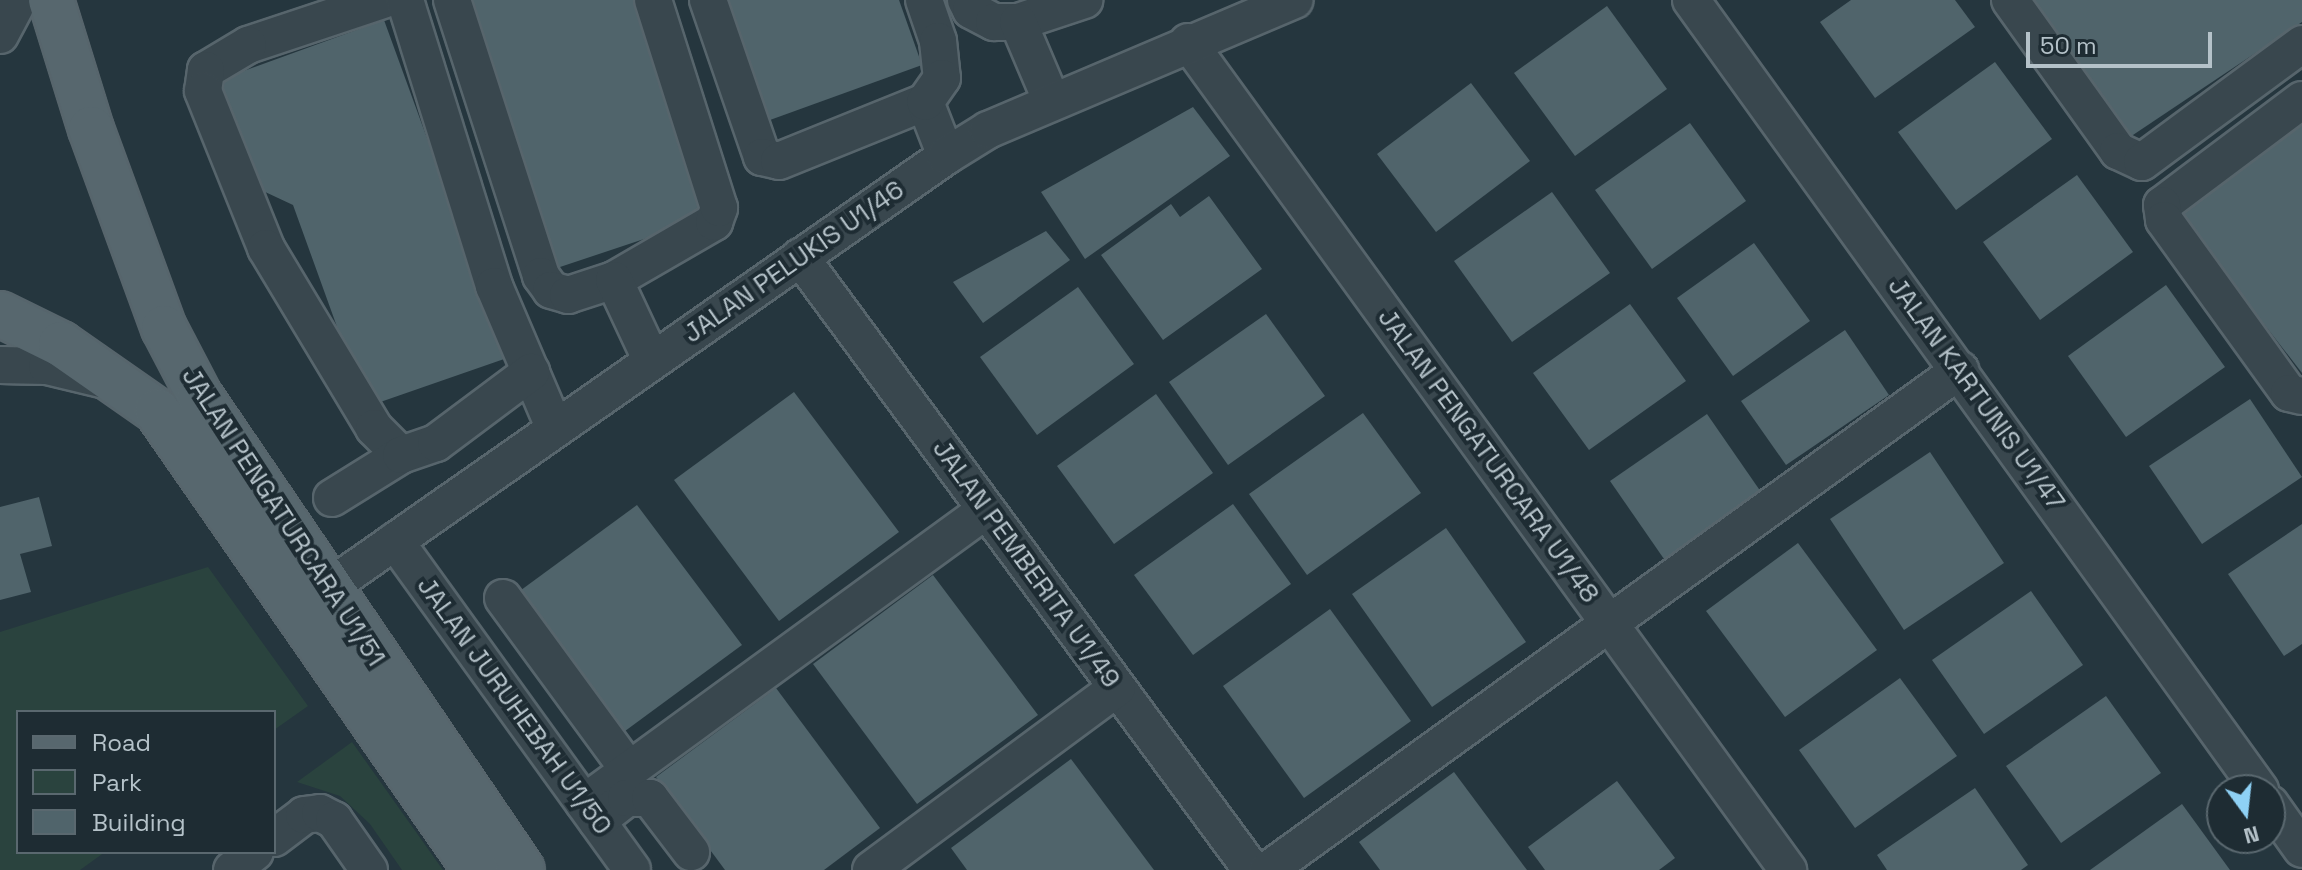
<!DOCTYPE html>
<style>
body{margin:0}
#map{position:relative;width:2302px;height:870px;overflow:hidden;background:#25363e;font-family:"Space Grotesk",sans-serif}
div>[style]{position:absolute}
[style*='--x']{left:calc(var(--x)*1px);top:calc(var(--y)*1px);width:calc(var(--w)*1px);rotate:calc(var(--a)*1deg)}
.green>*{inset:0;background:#2a433e}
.building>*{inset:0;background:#50646b}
.roads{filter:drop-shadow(2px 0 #57656c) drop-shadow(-2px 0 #57656c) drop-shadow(0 2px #57656c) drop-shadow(0 -2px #57656c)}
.minor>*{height:36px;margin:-18px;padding:0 18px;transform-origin:18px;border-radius:18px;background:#39474e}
.major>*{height:44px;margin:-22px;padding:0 22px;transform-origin:22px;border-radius:22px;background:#57676e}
span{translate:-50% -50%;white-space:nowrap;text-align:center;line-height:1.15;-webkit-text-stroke:8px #1e2c33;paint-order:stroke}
.street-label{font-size:26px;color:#b5c2c9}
.legend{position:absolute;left:16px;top:710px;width:260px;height:144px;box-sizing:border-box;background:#1e2c33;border:2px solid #5a686f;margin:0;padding:10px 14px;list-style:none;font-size:24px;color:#b5c2c9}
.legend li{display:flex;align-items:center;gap:16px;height:40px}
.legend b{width:40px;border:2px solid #5a686f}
.north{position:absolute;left:2206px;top:774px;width:80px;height:80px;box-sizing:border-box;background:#1e2c33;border:2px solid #5a686f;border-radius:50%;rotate:165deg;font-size:22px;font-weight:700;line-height:32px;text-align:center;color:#b5c2c9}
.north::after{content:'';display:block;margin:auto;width:28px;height:36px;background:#8ed1f5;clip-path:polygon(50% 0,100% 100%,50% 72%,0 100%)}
.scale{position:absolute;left:2026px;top:32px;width:186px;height:36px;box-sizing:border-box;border:4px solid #b5c2c9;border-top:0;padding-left:10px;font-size:24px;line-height:28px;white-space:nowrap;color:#b5c2c9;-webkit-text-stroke:6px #1e2c33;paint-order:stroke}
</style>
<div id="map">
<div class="green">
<div style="clip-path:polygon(208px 567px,308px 706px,274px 730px,274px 712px,18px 712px,18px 852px,105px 852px,80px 870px,0 870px,0 632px)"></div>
<div style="clip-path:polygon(352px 742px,443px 870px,402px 870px,370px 824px,340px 796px,297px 782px)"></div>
</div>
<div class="building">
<div style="clip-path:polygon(465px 0,635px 0,707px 218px,554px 269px)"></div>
<div style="clip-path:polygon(726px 0,899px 0,922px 65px,770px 120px)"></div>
<div style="clip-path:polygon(1851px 0,1955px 0,1975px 27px,1875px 98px,1820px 22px)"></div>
<div style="clip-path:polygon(2027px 0,2302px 0,2302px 22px,2127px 139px)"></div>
<div style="clip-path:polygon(1607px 6px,1667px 89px,1575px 156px,1514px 73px)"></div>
<div style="clip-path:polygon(384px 20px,507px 358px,366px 407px,293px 205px,246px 183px,216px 81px)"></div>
<div style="clip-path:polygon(1995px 62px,2052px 139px,1956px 210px,1898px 132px)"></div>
<div style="clip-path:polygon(1471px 83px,1530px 161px,1436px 232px,1377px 154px)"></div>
<div style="clip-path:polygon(1193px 107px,1230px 156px,1085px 259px,1041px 192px)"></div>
<div style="clip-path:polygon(2302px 111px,2302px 373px,2171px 204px)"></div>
<div style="clip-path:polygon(1690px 123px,1746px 201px,1652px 269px,1595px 190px)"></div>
<div style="clip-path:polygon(2077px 175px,2133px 252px,2040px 320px,1983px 242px)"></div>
<div style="clip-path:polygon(1552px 192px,1610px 273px,1512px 342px,1454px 261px)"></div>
<div style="clip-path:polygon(1209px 196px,1262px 269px,1163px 340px,1101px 255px,1171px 204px,1180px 217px)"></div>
<div style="clip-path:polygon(1046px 231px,1070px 260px,983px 323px,953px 282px)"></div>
<div style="clip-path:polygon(1754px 243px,1810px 321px,1733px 376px,1677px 298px)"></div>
<div style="clip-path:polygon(2166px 285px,2225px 367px,2126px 437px,2068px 356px)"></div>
<div style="clip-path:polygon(1078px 287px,1134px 364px,1037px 435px,980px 357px)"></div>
<div style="clip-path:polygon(1630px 304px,1686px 381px,1589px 450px,1533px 373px)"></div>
<div style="clip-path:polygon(1266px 314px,1325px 396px,1228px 465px,1169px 382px)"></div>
<div style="clip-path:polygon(1845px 330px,1889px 395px,1786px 465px,1741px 401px)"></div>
<div style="clip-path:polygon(794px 392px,899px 532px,779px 621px,674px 480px)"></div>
<div style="clip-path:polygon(1156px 394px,1213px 473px,1114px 544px,1057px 466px)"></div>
<div style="clip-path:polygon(2250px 399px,2302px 477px,2202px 544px,2149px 466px)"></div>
<div style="clip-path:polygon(1363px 413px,1421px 493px,1307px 575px,1249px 494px)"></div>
<div style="clip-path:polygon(1707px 414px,1761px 492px,1664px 559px,1610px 481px)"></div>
<div style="clip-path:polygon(1930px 452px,2004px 563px,1904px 630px,1830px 519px)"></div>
<div style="clip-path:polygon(39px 497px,52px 546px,20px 554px,31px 592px,0 600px,0 507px)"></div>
<div style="clip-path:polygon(1233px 504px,1291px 584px,1193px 655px,1134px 575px)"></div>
<div style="clip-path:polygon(637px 505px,742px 645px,621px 734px,517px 593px)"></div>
<div style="clip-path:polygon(2302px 524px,2302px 644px,2284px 656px,2228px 574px)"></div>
<div style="clip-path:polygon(1446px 528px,1526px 642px,1432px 707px,1352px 594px)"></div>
<div style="clip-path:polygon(1798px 543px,1877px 650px,1785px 717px,1706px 611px)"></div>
<div style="clip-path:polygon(933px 575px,1038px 715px,917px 804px,813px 664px)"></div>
<div style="clip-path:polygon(2031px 591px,2083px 665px,1984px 734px,1932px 660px)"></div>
<div style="clip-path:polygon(1330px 609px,1411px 721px,1304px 798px,1223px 686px)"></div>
<div style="clip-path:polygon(1900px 678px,1957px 756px,1855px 828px,1799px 750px)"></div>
<div style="clip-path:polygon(776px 688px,880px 828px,824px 870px,725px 870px,656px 777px)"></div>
<div style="clip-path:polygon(2106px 696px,2161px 773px,2061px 843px,2006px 766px)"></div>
<div style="clip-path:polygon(1071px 759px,1154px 870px,967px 870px,951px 848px)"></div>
<div style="clip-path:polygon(1454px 772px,1527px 870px,1380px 870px,1359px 842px)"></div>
<div style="clip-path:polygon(1617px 781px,1675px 858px,1659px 870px,1545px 870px,1528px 847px)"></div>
<div style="clip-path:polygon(1975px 788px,2028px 865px,2021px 870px,1887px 870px,1877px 855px)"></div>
<div style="clip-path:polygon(2182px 804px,2230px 870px,2090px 870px)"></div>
</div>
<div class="roads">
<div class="minor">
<div style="--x:383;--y:0;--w:142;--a:161.6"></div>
<div style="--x:248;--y:45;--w:49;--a:149.2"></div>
<div style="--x:206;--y:70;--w:21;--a:98"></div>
<div style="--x:203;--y:91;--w:169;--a:68.1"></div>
<div style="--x:266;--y:248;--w:210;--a:59"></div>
<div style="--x:374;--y:428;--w:38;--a:45"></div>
<div style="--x:405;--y:0;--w:300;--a:72.7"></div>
<div style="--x:494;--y:286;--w:155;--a:66.9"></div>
<div style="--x:452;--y:0;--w:290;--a:72.1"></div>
<div style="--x:541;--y:276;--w:17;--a:54"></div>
<div style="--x:551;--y:290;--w:18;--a:16"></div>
<div style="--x:568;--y:295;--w:48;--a:-18.1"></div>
<div style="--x:614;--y:280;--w:116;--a:-30.1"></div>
<div style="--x:714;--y:222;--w:15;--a:-70"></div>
<div style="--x:719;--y:208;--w:218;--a:-107.6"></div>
<div style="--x:708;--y:0;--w:166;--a:71"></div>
<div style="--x:762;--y:157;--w:17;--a:13"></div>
<div style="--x:779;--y:161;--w:157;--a:-22"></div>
<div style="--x:925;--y:102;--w:58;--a:68.7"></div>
<div style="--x:924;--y:0;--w:43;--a:71.1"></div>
<div style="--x:938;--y:41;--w:37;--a:84"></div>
<div style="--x:942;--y:78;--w:29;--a:125"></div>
<div style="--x:966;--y:0;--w:11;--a:63"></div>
<div style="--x:971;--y:10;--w:26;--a:28"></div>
<div style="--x:994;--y:22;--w:24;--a:0"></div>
<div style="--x:1018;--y:22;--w:70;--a:-18.4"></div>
<div style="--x:1691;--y:0;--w:974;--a:54.24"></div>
<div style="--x:2010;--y:0;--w:186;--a:54.4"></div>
<div style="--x:2118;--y:151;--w:26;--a:25"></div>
<div style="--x:2142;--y:162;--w:199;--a:-36.4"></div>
<div style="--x:1018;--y:22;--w:87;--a:67"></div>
<div style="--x:0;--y:35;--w:32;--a:-62"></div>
<div style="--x:1188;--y:42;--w:1023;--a:54.07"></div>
<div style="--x:2302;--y:100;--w:175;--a:143.1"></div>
<div style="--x:2162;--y:205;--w:15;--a:82"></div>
<div style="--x:2164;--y:220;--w:213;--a:54.2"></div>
<div style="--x:2289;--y:393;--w:13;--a:13"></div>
<div style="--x:800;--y:257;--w:762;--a:53.6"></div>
<div style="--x:614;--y:280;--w:89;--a:64.9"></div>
<div style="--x:0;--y:365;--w:47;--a:1.2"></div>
<div style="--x:47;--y:366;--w:60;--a:13.6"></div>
<div style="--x:332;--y:498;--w:81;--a:-31.9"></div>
<div style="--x:401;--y:455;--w:37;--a:-19"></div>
<div style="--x:436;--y:443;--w:119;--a:-36.8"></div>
<div style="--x:395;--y:541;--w:405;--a:54.2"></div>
<div style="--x:328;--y:588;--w:754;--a:-34.95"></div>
<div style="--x:946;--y:156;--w:49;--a:-31.8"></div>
<div style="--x:988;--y:130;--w:333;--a:-23"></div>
<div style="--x:503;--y:598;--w:212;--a:53.8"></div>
<div style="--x:584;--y:803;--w:497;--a:-36.1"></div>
<div style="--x:2270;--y:804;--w:55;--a:54.6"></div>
<div style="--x:597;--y:821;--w:37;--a:-38"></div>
<div style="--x:626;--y:798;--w:24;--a:0"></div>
<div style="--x:650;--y:798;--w:68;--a:52.8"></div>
<div style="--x:274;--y:838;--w:38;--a:-37"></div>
<div style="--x:304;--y:815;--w:16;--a:-7"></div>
<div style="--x:320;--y:813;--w:16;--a:27"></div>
<div style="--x:334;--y:820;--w:61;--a:55"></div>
<div style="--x:232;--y:870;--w:29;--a:-38"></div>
<div style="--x:871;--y:870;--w:306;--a:-36.5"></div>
<div style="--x:1268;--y:870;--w:854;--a:-35.85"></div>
</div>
<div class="major">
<div style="--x:51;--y:0;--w:135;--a:72.8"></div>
<div style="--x:91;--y:129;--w:212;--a:69.9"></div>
<div style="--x:164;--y:328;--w:76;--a:62.4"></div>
<div style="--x:199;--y:395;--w:574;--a:55.78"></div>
<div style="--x:0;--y:314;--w:68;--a:26.2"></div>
<div style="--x:61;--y:344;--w:117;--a:34.9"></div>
<div style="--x:157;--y:411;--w:559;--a:55.2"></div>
</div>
</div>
<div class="street-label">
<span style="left:794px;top:262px;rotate:-35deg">JALAN PELUKIS U1/46</span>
<span style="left:1976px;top:394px;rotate:54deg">JALAN KARTUNIS U1/47</span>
<span style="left:1488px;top:456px;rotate:54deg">JALAN PENGATURCARA U1/48</span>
<span style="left:283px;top:517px;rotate:57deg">JALAN PENGATURCARA U1/51</span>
<span style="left:1026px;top:564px;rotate:54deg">JALAN PEMBERITA U1/49</span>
<span style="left:514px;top:706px;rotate:54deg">JALAN JURUHEBAH U1/50</span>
</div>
<ul class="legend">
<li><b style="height:10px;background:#57676e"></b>Road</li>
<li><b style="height:22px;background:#2a433e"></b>Park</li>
<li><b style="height:22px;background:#50646b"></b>Building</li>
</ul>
<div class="north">N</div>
<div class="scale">50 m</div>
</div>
